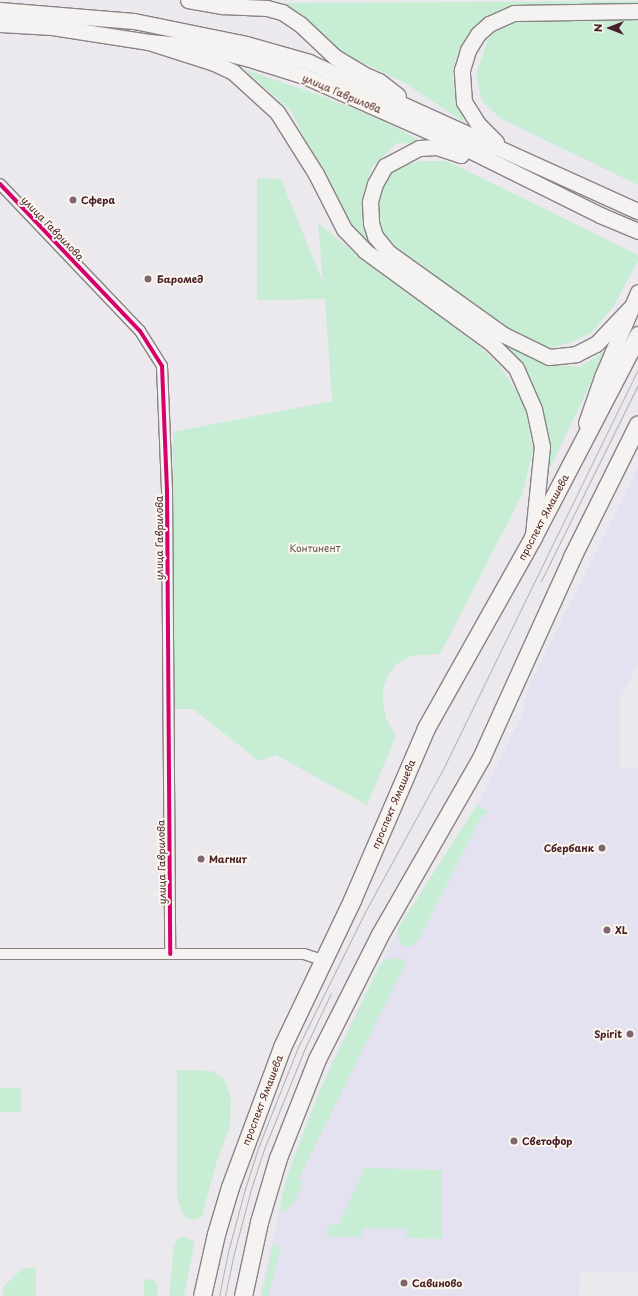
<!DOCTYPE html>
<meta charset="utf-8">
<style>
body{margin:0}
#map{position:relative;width:638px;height:1296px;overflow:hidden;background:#ebe9ee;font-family:"Playpen Sans",sans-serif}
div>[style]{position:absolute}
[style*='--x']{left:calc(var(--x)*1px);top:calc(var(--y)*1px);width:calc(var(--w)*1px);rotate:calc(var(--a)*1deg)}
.built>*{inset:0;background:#e4e2f0}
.green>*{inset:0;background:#c7eed4}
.roads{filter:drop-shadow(1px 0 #8b8286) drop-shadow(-1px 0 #8b8286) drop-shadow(0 1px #8b8286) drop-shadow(0 -1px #8b8286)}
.street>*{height:10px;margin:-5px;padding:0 5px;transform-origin:5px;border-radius:5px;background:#f4f3f1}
.secondary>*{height:15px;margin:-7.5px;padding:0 7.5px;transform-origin:7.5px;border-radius:7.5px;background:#f4f3f1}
.primary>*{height:17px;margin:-8.5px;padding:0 8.5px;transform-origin:8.5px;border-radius:8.5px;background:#f4f3f1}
.tram>*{height:1px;margin:-0.5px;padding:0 0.5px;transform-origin:0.5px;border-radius:0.5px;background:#b6b1b1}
.cycleway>*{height:4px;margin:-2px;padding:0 2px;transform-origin:2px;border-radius:2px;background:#d6006c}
.dots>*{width:11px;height:11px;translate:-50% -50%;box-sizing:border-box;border:2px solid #fbf7ec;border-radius:50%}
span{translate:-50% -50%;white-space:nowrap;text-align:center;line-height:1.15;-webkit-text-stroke:4px #fbf7ec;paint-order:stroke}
.street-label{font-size:10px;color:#4a1f2b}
.poi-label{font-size:10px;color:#4a1f2b;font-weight:700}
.left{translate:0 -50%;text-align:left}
.right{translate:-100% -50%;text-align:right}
.park-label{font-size:10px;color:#625450}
.north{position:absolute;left:590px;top:8px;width:40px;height:40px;-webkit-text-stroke:3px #fbf7ec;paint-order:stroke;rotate:270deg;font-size:11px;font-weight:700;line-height:16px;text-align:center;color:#4a1f2b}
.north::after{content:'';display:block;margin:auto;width:14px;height:18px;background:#4a1f2b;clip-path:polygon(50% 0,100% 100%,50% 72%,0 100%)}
</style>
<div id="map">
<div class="built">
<div style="clip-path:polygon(638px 468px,638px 664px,620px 698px,620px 767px,638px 768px,638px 1272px,580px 1272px,579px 1296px,260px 1296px,281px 1203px,331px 1064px,396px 933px,478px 804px,522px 715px,527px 692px,535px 674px)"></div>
</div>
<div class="green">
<div style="clip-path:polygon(638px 1px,638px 3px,518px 7px,491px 15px,476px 27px,464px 42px,455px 61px,453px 79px,456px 100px,465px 123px,403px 82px,350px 57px,321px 36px,265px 3px)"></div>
<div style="clip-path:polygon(509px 18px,638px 18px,638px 185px,500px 118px,482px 101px,476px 74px,488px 39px)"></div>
<div style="clip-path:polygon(244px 69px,316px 94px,377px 118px,429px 145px,397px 143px,372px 167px,365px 191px,364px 224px,376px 247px,548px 364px,579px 367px,607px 350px,543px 482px,532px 387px,370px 248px,345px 221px,291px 111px)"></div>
<div style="clip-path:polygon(421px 161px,447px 161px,638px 255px,638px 261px,613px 307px,591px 333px,572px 342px,549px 348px,522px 337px,499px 323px,393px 248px,378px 225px,376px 201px,383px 182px,397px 168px)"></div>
<div style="clip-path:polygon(257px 178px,281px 179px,323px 282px,318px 223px,380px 273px,478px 345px,500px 366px,525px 405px,533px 451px,522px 495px,440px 654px,411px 656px,397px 664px,388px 675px,383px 689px,383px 702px,386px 718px,396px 736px,367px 805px,276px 755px,259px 761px,193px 709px,172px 709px,173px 432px,332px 401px,325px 299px,257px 300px)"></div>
<div style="clip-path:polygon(477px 805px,489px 813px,483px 816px,479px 821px,418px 941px,411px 947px,404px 946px,398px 938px,398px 928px)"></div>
<div style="clip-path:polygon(390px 958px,403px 959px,406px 962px,404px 966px,298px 1180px,303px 1183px,294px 1202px,286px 1211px,282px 1211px,280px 1203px,288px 1173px,319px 1092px,380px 964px)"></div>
<div style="clip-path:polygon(177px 1070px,212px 1071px,225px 1080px,231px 1099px,230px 1126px,216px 1164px,202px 1216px,194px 1220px,188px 1219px,182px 1212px,177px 1196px)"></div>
<div style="clip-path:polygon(0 1088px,21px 1088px,21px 1112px,0 1112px)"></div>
<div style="clip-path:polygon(365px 1168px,442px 1170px,442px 1239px,407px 1238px,406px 1228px,363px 1228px,362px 1237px,331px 1237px,327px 1235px,327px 1228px,330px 1224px,338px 1226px)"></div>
<div style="clip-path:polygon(184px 1237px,189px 1239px,194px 1242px,194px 1246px,184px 1296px,169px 1296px,174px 1245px,178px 1239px)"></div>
<div style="clip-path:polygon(278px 1245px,280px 1251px,268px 1296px,261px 1296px,273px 1246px)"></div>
<div style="clip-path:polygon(23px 1268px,36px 1268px,36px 1296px,3px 1296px,3px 1287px)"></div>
<div style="clip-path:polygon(144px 1279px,154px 1280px,158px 1286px,157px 1296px,144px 1296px)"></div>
</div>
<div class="roads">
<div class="street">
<div style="--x:0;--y:184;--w:203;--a:46.4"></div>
<div style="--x:140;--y:331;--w:41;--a:57.8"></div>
<div style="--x:162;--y:366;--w:124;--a:87.7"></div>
<div style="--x:167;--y:490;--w:464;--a:89.6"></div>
<div style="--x:0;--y:954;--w:304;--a:0"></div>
<div style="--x:304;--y:954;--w:20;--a:18"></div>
</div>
<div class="secondary">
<div style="--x:188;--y:0;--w:36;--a:10"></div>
<div style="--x:223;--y:6;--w:44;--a:2.6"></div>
<div style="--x:267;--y:8;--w:16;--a:15"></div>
<div style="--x:282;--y:12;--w:22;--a:34"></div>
<div style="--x:300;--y:24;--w:48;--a:43.3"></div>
<div style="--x:335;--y:57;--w:33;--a:31"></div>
<div style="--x:363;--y:74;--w:17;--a:24"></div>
<div style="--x:379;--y:81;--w:24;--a:38"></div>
<div style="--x:0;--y:10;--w:134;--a:4.7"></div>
<div style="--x:134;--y:21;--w:114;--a:11.6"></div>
<div style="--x:246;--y:44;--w:66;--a:15.9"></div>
<div style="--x:309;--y:62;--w:361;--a:24.4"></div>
<div style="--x:0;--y:24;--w:52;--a:3.3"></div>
<div style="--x:52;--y:27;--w:98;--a:8.8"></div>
<div style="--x:149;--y:42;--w:54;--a:5.3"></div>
<div style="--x:203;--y:47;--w:52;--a:14.6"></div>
<div style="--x:253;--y:60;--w:53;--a:17.4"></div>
<div style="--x:304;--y:76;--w:161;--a:23.9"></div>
<div style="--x:451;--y:141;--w:166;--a:26.4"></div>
<div style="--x:600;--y:215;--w:41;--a:22.8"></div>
<div style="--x:149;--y:42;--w:68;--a:17.9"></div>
<div style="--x:214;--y:63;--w:21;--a:25"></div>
<div style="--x:233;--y:72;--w:59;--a:42.3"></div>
<div style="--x:277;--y:112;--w:73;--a:57.8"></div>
<div style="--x:316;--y:174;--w:62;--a:63"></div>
<div style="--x:344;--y:229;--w:30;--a:46"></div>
<div style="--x:365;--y:251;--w:156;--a:36.1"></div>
<div style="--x:491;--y:343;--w:35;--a:45"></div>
<div style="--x:516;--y:368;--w:45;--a:66.3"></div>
<div style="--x:534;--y:409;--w:38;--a:78"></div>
<div style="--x:542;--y:446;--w:88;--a:95.8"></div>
<div style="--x:496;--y:142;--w:25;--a:-135"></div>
<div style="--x:478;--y:124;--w:26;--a:-122"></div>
<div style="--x:464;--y:102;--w:32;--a:-94"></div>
<div style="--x:462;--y:70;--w:21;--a:-73"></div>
<div style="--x:468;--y:50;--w:19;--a:-58"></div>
<div style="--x:478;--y:34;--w:15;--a:-42"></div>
<div style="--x:489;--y:24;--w:27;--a:-24"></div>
<div style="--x:514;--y:13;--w:124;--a:-0.9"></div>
<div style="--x:461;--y:155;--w:26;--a:-162"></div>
<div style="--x:436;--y:147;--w:17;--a:177"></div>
<div style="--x:419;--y:148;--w:38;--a:152"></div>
<div style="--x:385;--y:166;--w:21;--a:119"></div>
<div style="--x:375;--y:184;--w:19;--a:106"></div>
<div style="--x:370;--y:202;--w:21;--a:87"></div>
<div style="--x:371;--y:223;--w:14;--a:73"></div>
<div style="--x:375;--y:236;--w:21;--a:51"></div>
<div style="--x:388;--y:252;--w:143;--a:35.6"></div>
<div style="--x:504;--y:335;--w:50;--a:26.1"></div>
<div style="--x:549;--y:357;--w:27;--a:-6"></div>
<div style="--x:576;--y:354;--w:22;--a:-27"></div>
<div style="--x:596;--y:344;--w:52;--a:-46.5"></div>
<div style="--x:586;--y:423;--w:49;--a:-70.8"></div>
<div style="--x:602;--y:377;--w:92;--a:-67"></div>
</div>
<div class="primary">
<div style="--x:202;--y:1296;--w:64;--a:-77.3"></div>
<div style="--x:216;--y:1234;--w:49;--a:-73.4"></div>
<div style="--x:230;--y:1187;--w:149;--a:-69.6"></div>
<div style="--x:282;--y:1047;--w:163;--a:-64.5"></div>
<div style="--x:352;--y:900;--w:187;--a:-66.7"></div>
<div style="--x:426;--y:728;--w:219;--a:-60.7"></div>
<div style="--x:533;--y:537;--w:228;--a:-62.5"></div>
<div style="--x:243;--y:1296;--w:76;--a:-77.8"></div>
<div style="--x:259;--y:1222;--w:67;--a:-73.5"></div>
<div style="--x:278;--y:1158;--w:106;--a:-68.5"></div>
<div style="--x:317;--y:1059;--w:138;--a:-63.2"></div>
<div style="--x:379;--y:936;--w:205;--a:-60.2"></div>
<div style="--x:481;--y:758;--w:221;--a:-65.6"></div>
<div style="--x:572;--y:557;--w:148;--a:-63.6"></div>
</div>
</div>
<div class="tram">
<div style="--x:541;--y:581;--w:219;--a:-63.7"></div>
<div style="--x:219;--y:1296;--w:45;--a:-78.4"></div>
<div style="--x:228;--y:1252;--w:65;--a:-74.9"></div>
<div style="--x:245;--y:1189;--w:43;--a:-72.4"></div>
<div style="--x:258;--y:1148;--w:109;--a:-68.4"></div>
<div style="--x:298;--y:1047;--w:151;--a:-63.6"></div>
<div style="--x:365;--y:912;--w:167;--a:-61.4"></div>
<div style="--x:445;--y:765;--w:441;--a:-64"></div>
<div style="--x:225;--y:1296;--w:44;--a:-78.2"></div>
<div style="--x:234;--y:1253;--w:66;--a:-75.1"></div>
<div style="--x:251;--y:1189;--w:42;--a:-72"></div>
<div style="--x:264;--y:1149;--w:109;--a:-67.9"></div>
<div style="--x:305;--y:1048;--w:61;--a:-64.7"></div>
</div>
<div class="cycleway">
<div style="--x:0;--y:184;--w:203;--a:46.4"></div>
<div style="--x:140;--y:331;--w:41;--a:57.8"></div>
<div style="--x:162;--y:366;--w:124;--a:87.7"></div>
<div style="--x:167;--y:490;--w:464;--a:89.6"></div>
</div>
<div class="dots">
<div style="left:73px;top:200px;background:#82666f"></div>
<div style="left:148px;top:279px;background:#82666f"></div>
<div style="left:602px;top:848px;background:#82666f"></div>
<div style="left:201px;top:859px;background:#82666f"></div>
<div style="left:607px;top:930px;background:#82666f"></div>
<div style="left:630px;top:1034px;background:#82666f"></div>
<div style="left:514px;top:1141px;background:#82666f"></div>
<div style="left:404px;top:1283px;background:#82666f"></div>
</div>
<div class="street-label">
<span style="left:342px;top:93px;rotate:23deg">улица Гаврилова</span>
<span style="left:53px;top:228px;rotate:46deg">улица Гаврилова</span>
<span style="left:543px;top:517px;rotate:-62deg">проспект Ямашева</span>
<span style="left:159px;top:538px;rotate:-90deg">улица Гаврилова</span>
<span style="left:393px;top:804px;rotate:-67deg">проспект Ямашева</span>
<span style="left:161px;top:862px;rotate:-91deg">улица Гаврилова</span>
<span style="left:262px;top:1100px;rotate:-69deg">проспект Ямашева</span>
</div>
<div class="poi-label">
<span class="left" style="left:81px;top:200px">Сфера</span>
<span class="left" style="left:157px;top:279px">Баромед</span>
<span class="right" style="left:594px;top:848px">Сбербанк</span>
<span class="left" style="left:209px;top:859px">Магнит</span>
<span class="left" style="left:615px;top:930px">XL</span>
<span class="right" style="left:622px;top:1034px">Spirit</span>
<span class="left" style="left:522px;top:1141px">Светофор</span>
<span class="left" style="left:412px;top:1283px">Савиново</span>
</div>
<div class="park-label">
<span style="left:315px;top:548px">Континент</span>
</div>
<div class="north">N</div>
</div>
